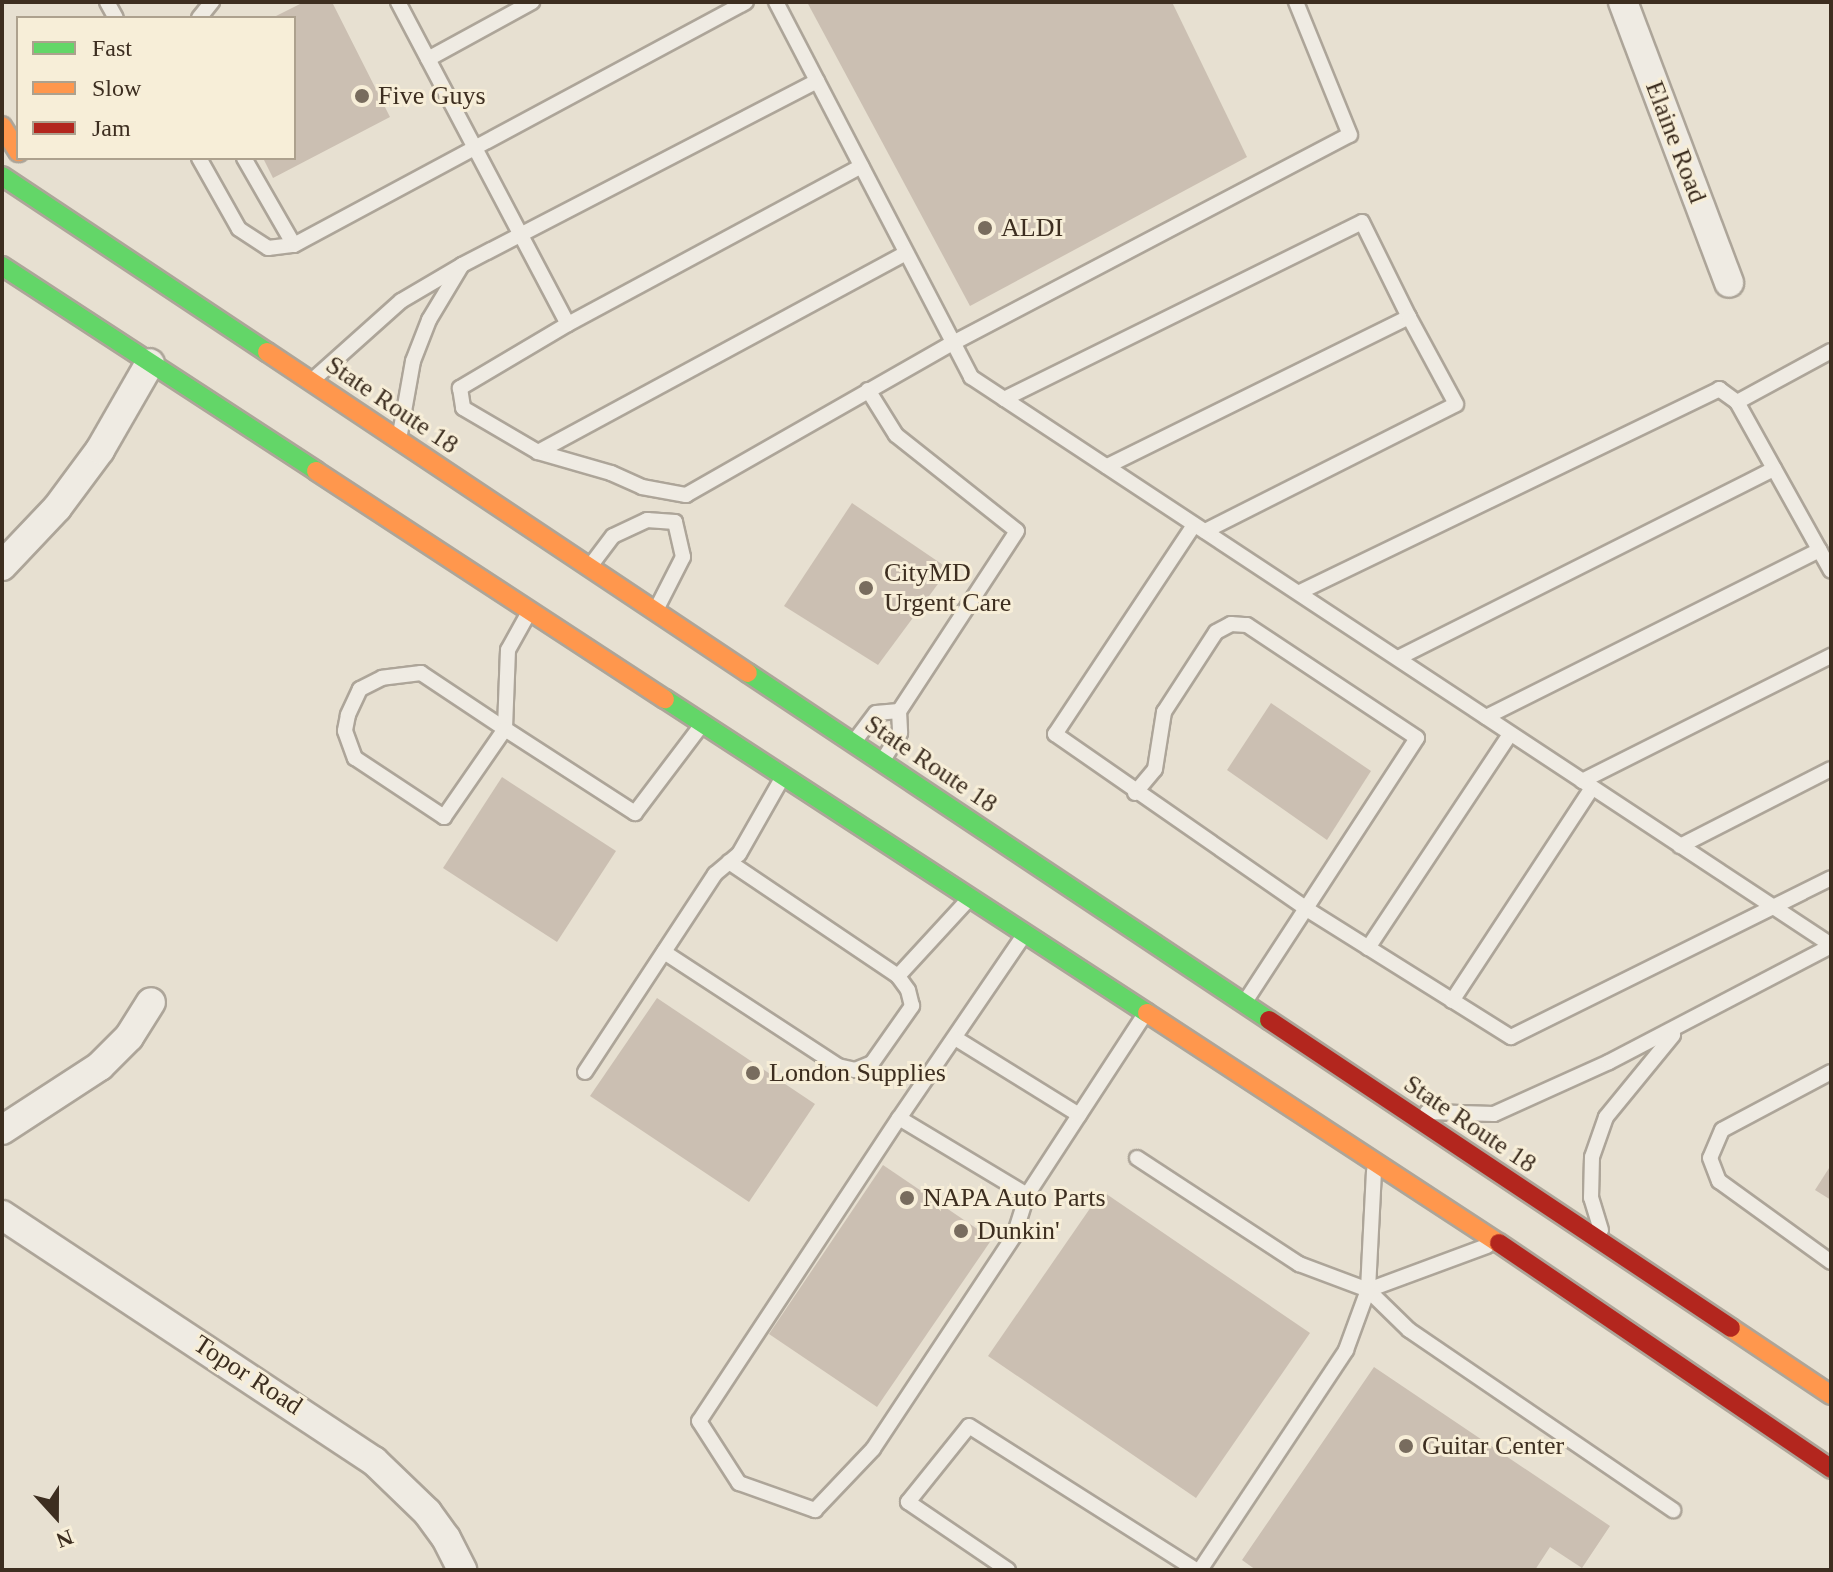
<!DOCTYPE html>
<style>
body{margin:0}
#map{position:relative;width:1833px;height:1572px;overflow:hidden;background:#e7e0d1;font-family:Georgia,serif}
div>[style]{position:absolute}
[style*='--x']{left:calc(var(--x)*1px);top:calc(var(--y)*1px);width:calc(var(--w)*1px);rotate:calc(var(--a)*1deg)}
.building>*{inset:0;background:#cbbfb2}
.roads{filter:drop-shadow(2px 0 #ada599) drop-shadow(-2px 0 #ada599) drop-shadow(0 2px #ada599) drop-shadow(0 -2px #ada599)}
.lane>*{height:14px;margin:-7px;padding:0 7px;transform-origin:7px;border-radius:7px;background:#efebe3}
.street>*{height:28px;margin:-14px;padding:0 14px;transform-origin:14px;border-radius:14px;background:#efebe3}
.fast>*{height:18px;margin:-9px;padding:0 9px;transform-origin:9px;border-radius:9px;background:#63d668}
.slow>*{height:18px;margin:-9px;padding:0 9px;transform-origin:9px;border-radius:9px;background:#ff974d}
.jam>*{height:18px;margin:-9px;padding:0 9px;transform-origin:9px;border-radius:9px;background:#b3261e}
.dots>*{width:22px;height:22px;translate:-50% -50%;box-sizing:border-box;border:4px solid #f7eed8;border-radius:50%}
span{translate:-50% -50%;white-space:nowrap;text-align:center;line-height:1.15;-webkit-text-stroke:6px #f7eed8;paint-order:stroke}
.poi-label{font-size:26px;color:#3d2e20}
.left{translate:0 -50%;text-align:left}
.street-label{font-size:26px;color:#3d2e20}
.frame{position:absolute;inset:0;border:4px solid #3d2e20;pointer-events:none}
.legend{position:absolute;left:16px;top:16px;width:280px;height:144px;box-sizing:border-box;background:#f7eed8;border:2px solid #ada18e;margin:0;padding:10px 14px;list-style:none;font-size:24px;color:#3d2e20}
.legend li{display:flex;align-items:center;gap:16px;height:40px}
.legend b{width:40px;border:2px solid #ada18e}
.north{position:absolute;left:16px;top:1476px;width:80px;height:80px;-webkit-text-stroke:6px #f7eed8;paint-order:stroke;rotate:159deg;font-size:22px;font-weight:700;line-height:32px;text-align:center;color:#3d2e20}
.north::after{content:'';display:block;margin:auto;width:28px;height:36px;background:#3d2e20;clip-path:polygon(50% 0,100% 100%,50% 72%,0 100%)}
</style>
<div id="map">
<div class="building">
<div style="clip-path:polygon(304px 2px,332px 2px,390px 117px,273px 178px,263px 158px,294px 158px,294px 18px,272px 18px)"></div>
<div style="clip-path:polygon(807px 2px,1172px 2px,1247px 157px,970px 306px)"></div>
<div style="clip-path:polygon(852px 503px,949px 569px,878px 665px,784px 606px)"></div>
<div style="clip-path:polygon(1271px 703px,1371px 771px,1327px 840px,1227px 770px)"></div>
<div style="clip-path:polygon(502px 777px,616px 851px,557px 942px,443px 868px)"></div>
<div style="clip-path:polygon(657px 998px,815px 1104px,749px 1202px,590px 1096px)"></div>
<div style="clip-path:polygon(883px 1165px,992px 1239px,877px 1407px,769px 1334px)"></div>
<div style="clip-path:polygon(1831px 1165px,1831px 1200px,1815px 1190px)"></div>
<div style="clip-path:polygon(1102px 1191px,1310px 1333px,1196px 1498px,988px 1356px)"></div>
<div style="clip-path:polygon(1374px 1367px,1610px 1526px,1582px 1568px,1550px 1547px,1535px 1570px,1256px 1570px,1242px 1560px)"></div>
</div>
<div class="roads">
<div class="lane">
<div style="--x:107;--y:2;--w:18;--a:61"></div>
<div style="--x:398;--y:2;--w:364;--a:62.2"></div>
<div style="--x:568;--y:324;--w:333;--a:-28.3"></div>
<div style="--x:776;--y:2;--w:423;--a:62.5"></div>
<div style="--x:971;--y:377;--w:1031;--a:33.44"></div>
<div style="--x:199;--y:18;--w:21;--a:-51"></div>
<div style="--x:428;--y:59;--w:119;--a:-28.7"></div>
<div style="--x:199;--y:158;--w:81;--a:60.6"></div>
<div style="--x:239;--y:229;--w:35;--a:33"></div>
<div style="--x:268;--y:248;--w:26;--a:-7"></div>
<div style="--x:294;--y:245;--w:513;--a:-28.26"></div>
<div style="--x:244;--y:158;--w:100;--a:60.1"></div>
<div style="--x:462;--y:265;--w:400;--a:-27.4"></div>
<div style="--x:568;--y:324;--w:126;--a:149.3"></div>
<div style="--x:460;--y:388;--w:20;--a:81"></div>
<div style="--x:463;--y:408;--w:87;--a:30.4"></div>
<div style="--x:538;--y:452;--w:76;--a:16"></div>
<div style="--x:611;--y:473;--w:34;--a:24"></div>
<div style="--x:642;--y:487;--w:45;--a:10.3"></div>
<div style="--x:686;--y:495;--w:307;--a:-29.7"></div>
<div style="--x:953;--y:343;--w:448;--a:-27.7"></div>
<div style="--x:1350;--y:135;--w:144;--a:-112.1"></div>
<div style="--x:1831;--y:351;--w:107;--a:151.5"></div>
<div style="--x:1737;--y:402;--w:193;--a:60.9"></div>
<div style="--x:316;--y:377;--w:114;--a:-41.8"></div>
<div style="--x:401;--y:301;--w:71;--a:-30.5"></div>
<div style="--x:462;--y:265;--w:64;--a:121"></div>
<div style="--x:429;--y:320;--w:44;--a:111.3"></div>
<div style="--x:413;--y:361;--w:74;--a:100.1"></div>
<div style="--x:868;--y:390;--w:53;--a:58.1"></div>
<div style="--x:896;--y:435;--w:154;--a:38.4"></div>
<div style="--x:1017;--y:531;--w:215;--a:123.2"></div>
<div style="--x:1004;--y:399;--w:399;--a:-26.3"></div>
<div style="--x:1362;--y:222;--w:106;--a:63.7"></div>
<div style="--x:1409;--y:317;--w:337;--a:153.7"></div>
<div style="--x:538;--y:452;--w:418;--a:-28.4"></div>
<div style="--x:1194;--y:525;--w:251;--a:123.6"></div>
<div style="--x:1055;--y:734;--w:305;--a:34.8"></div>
<div style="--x:1305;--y:908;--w:243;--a:32.1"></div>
<div style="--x:1511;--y:1037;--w:357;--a:-26.4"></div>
<div style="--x:1205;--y:531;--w:281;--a:-26.8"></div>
<div style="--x:1456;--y:404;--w:99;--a:-118.4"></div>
<div style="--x:591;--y:565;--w:36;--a:-53"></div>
<div style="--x:613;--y:536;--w:38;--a:-25"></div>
<div style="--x:647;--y:520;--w:28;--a:4"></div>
<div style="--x:675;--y:522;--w:36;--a:77"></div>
<div style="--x:683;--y:557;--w:57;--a:117"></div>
<div style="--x:1300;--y:592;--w:466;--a:-25.8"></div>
<div style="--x:1719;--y:389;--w:22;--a:36"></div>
<div style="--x:528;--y:614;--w:41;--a:119.1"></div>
<div style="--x:508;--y:650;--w:79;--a:92.2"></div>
<div style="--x:505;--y:729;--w:101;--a:-146.3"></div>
<div style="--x:421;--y:673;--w:39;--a:173"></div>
<div style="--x:382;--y:678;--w:25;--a:153"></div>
<div style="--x:360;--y:689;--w:29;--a:115"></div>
<div style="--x:348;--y:715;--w:16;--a:101"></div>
<div style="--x:345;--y:731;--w:29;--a:70"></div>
<div style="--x:355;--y:758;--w:107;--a:33.5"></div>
<div style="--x:444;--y:817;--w:107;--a:-55.3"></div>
<div style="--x:505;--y:729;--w:155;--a:32.9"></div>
<div style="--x:635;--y:813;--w:108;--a:-52.9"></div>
<div style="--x:1398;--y:658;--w:421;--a:-26.7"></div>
<div style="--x:1486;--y:717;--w:373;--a:-26.6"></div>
<div style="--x:857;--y:738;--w:31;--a:-53"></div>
<div style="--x:876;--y:713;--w:23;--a:-5"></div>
<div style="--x:899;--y:711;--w:22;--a:87"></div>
<div style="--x:900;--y:733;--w:31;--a:122"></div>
<div style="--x:1582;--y:781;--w:279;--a:-26.7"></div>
<div style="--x:1135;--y:793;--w:31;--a:-50"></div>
<div style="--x:1155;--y:769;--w:58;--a:-81"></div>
<div style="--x:1164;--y:712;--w:95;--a:-57"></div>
<div style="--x:1216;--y:632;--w:17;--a:-28"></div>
<div style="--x:1231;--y:624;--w:16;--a:4"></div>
<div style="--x:1247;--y:625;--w:204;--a:33.6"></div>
<div style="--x:1417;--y:738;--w:313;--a:123.1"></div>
<div style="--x:1680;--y:846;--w:169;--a:-27"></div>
<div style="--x:1022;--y:938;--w:218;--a:124.3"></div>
<div style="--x:899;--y:1118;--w:149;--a:31"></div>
<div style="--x:1027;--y:1195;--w:212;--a:-56.9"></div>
<div style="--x:1368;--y:948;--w:257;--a:-56.4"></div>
<div style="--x:664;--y:952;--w:208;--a:33.2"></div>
<div style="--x:838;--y:1066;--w:17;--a:13"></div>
<div style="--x:855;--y:1070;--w:18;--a:-22"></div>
<div style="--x:872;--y:1063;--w:70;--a:-54.9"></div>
<div style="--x:912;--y:1006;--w:16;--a:-104"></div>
<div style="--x:908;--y:990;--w:17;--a:-126"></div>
<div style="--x:898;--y:976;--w:204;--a:-146"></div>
<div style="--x:898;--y:976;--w:102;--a:-47.4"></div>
<div style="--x:1452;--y:1001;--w:255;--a:-56.7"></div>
<div style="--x:955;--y:1038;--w:146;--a:31.8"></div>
<div style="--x:585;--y:1072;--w:237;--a:-56.7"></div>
<div style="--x:715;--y:874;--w:31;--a:-40"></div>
<div style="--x:739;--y:854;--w:85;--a:-60.4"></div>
<div style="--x:1831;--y:1072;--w:123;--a:152"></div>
<div style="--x:1722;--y:1130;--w:30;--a:113"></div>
<div style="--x:1710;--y:1158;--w:25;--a:69"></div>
<div style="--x:1719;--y:1181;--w:138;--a:35.9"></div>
<div style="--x:1427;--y:1112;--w:67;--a:1.7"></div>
<div style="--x:1494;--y:1114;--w:126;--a:-24.3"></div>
<div style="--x:1609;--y:1062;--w:250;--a:-27.6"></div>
<div style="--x:899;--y:1118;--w:363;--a:123.4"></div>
<div style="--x:699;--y:1421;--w:74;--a:57.2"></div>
<div style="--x:739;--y:1483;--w:81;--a:19.6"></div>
<div style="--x:815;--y:1510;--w:84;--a:-46.4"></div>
<div style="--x:873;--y:1449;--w:255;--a:-56.5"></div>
<div style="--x:1014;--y:1236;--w:43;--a:-72.4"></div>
<div style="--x:1137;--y:1158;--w:194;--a:33.2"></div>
<div style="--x:1299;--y:1264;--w:74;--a:20.6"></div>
<div style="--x:1368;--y:1290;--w:57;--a:44.3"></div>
<div style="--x:1409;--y:1330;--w:320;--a:34.3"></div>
<div style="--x:1374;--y:1171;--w:119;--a:92.9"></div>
<div style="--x:1368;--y:1290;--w:127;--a:-20.3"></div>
<div style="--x:1601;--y:1230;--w:34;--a:-107"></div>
<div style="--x:1591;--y:1198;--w:41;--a:-88.6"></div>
<div style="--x:1592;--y:1157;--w:42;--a:-70.7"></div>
<div style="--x:1606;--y:1117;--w:106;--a:-50.7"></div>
<div style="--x:1008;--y:1570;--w:121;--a:-145.8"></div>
<div style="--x:908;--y:1502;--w:97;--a:-51.2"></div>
<div style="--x:969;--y:1426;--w:269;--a:32.4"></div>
<div style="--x:1200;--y:1570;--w:264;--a:-56.4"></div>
<div style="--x:1346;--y:1350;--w:64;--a:-69.9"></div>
</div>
<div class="street">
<div style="--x:1623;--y:2;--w:300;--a:69.3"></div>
<div style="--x:2;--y:566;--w:80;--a:-46.5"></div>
<div style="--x:57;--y:508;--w:72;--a:-53.4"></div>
<div style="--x:100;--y:450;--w:100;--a:-60.1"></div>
<div style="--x:2;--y:1130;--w:117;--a:-33.1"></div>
<div style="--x:100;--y:1066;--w:41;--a:-45"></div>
<div style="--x:129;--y:1037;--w:41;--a:-57.8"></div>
<div style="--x:2;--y:1215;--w:446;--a:33.5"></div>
<div style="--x:374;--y:1461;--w:74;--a:43.9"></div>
<div style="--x:427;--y:1512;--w:32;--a:54"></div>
<div style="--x:446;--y:1538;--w:36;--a:63"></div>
</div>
<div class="fast">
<div style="--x:2;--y:176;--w:318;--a:33.6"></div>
<div style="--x:2;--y:266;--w:375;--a:33.1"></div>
<div style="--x:748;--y:673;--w:626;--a:33.66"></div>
<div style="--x:665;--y:699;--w:575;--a:33.08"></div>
</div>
<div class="slow">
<div style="--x:2;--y:126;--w:31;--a:58"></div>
<div style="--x:267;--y:352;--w:578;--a:33.72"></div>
<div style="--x:316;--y:471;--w:417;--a:33.2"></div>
<div style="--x:1147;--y:1013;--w:420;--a:33.2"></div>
<div style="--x:1731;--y:1328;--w:120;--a:33.8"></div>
</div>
<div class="jam">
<div style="--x:1269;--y:1020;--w:555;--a:33.69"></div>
<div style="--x:1499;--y:1243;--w:402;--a:34.2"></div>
</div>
</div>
<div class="dots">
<div style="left:362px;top:96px;background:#786c5e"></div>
<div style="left:985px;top:228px;background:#786c5e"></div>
<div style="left:866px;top:588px;background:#786c5e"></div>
<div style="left:753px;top:1073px;background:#786c5e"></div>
<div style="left:907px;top:1198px;background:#786c5e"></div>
<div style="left:961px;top:1231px;background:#786c5e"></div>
<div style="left:1406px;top:1446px;background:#786c5e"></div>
</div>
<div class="poi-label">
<span class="left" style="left:378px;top:96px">Five Guys</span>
<span class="left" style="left:1001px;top:228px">ALDI</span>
<span class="left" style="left:884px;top:588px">CityMD<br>Urgent Care</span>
<span class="left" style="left:769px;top:1073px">London Supplies</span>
<span class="left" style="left:923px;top:1198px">NAPA Auto Parts</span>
<span class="left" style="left:977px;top:1231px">Dunkin'</span>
<span class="left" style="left:1422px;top:1446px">Guitar Center</span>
</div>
<div class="street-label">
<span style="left:1676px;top:142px;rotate:69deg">Elaine Road</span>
<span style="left:392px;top:405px;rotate:34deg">State Route 18</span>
<span style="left:931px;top:764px;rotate:34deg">State Route 18</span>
<span style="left:1470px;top:1124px;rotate:34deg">State Route 18</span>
<span style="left:248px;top:1375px;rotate:33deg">Topor Road</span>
</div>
<div class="frame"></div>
<ul class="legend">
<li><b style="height:10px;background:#63d668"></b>Fast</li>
<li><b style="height:10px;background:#ff974d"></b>Slow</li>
<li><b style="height:10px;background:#b3261e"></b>Jam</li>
</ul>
<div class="north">N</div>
</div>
